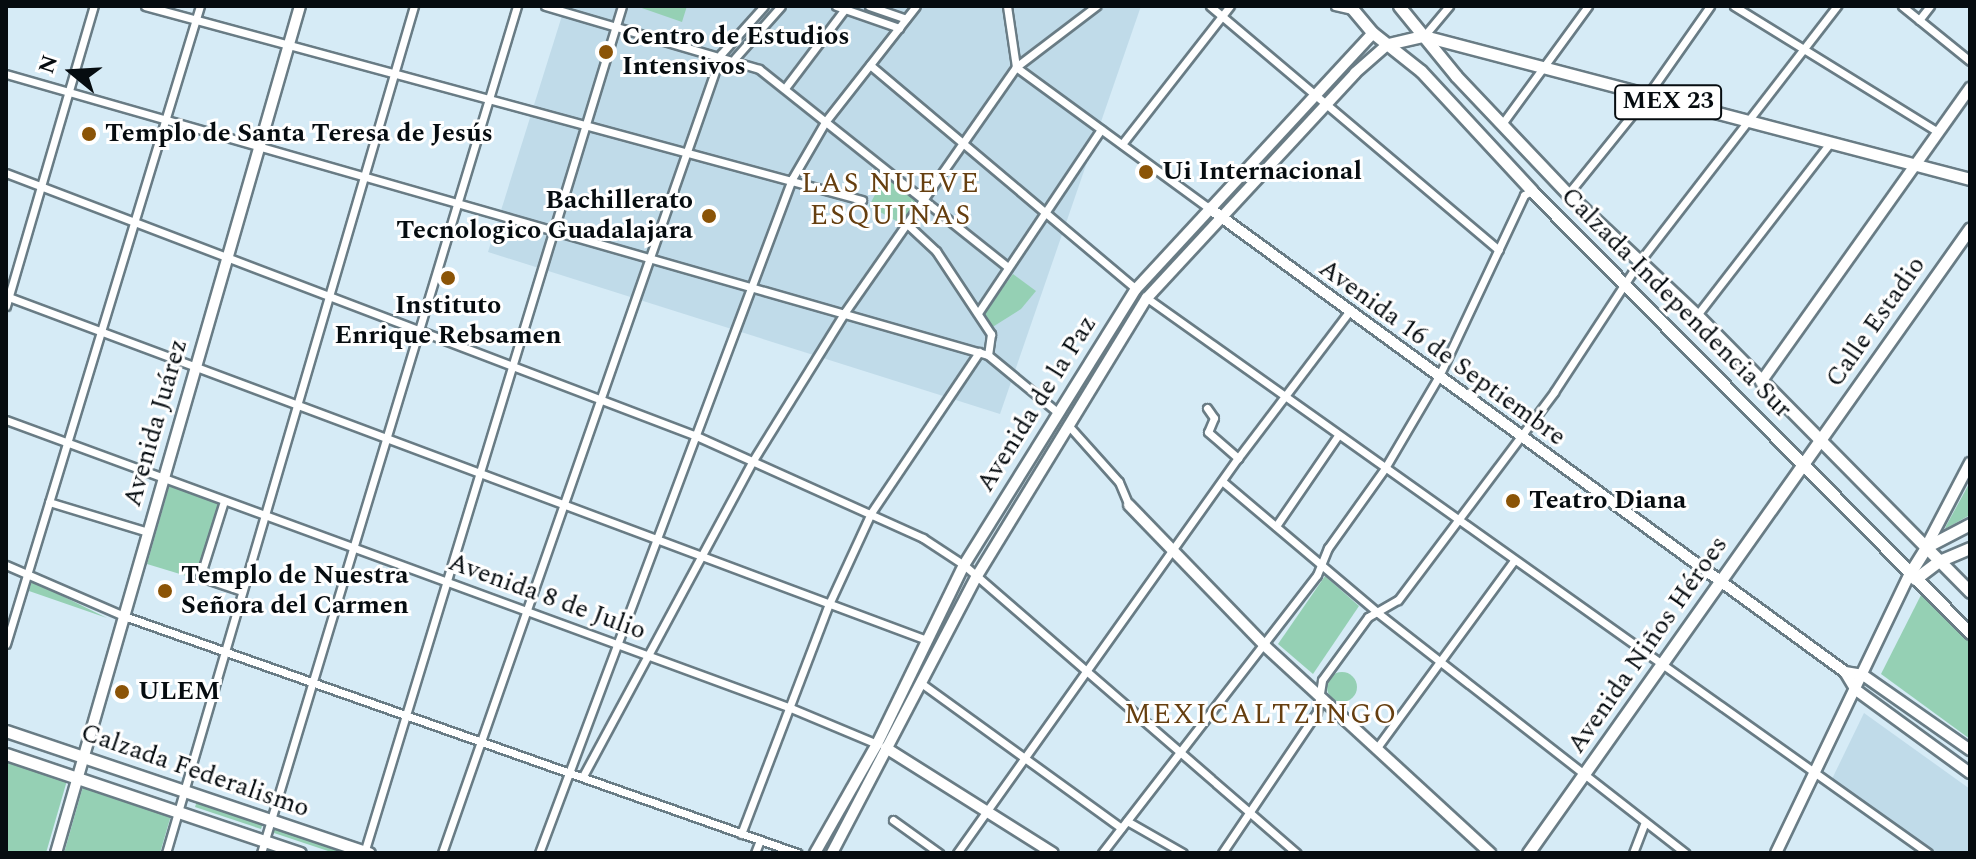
<!DOCTYPE html>
<meta charset="utf-8">
<style>
body{margin:0}
#map{position:relative;width:1976px;height:859px;overflow:hidden;background:#d6ebf6;font-family:Spectral,serif}
div>[style]{position:absolute}
[style*='--x']{left:calc(var(--x)*1px);top:calc(var(--y)*1px);width:calc(var(--w)*1px);rotate:calc(var(--a)*1deg)}
.built>*{inset:0;background:#c0dbe9}
.green>*{inset:0;background:#95d0b4}
.round{border-radius:50%}
.roads{filter:drop-shadow(2px 0 #697c85) drop-shadow(-2px 0 #697c85) drop-shadow(0 2px #697c85) drop-shadow(0 -2px #697c85)}
.street>*{height:7px;margin:-3.5px;padding:0 3.5px;transform-origin:3.5px;border-radius:3.5px;background:#fff}
.secondary>*{height:10px;margin:-5px;padding:0 5px;transform-origin:5px;border-radius:5px;background:#fff}
.primary>*{height:11px;margin:-5.5px;padding:0 5.5px;transform-origin:5.5px;border-radius:5.5px;background:#fff}
.dots>*{width:22px;height:22px;translate:-50% -50%;box-sizing:border-box;border:4px solid #fff;border-radius:50%}
span{translate:-50% -50%;white-space:nowrap;text-align:center;line-height:1.15;-webkit-text-stroke:6px #fff;paint-order:stroke}
.shield-label span{padding:2px 6px;background:#fff;border:2px solid;border-radius:6px;-webkit-text-stroke-width:0}
.shield-label{font-size:24px;color:#060c10;font-weight:700}
.poi-label{font-size:26px;color:#060c10;font-weight:700}
.left{translate:0 -50%;text-align:left}
.right{translate:-100% -50%;text-align:right}
.street-label{font-size:26px;color:#060c10}
.neighbourhood-label{font-size:28px;color:#663f10;letter-spacing:2px}
.frame{position:absolute;inset:0;border:8px solid #060c10;pointer-events:none}
.north{position:absolute;left:32px;top:32px;width:80px;height:80px;-webkit-text-stroke:6px #fff;paint-order:stroke;rotate:288deg;font-size:22px;font-weight:700;line-height:32px;text-align:center;color:#060c10}
.north::after{content:'';display:block;margin:auto;width:28px;height:36px;background:#060c10;clip-path:polygon(50% 0,100% 100%,50% 72%,0 100%)}
</style>
<div id="map">
<div class="built">
<div style="clip-path:polygon(565px 6px,1141px 6px,1000px 414px,488px 252px)"></div>
<div style="clip-path:polygon(1864px 713px,1970px 789px,1970px 853px,1937px 853px,1832px 779px)"></div>
</div>
<div class="green">
<div style="clip-path:polygon(636px 6px,687px 6px,682px 22px)"></div>
<div style="clip-path:polygon(886px 174px,918px 199px,902px 224px,869px 206px)"></div>
<div style="clip-path:polygon(1013px 274px,1036px 291px,1021px 309px,991px 328px,982px 316px)"></div>
<div style="clip-path:polygon(1970px 482px,1970px 515px,1945px 529px,1946px 526px)"></div>
<div style="clip-path:polygon(170px 483px,228px 504px,203px 581px,147px 564px)"></div>
<div style="clip-path:polygon(1325px 576px,1359px 606px,1313px 674px,1278px 644px)"></div>
<div style="clip-path:polygon(33px 577px,44px 587px,107px 618px,29px 591px)"></div>
<div style="clip-path:polygon(1922px 593px,1970px 641px,1970px 739px,1881px 674px)"></div>
<div class="round" style="left:1327px;top:672px;width:30px;height:30px"></div>
<div style="clip-path:polygon(6px 757px,68px 777px,46px 853px,6px 853px)"></div>
<div style="clip-path:polygon(84px 783px,172px 812px,160px 853px,64px 853px)"></div>
<div style="clip-path:polygon(198px 798px,264px 820px,261px 829px,195px 807px)"></div>
<div style="clip-path:polygon(274px 823px,360px 853px,334px 853px,271px 832px)"></div>
</div>
<div class="roads">
<div class="street">
<div style="--x:145;--y:6;--w:743;--a:15.14"></div>
<div style="--x:545;--y:6;--w:223;--a:16.4"></div>
<div style="--x:759;--y:69;--w:318;--a:38.5"></div>
<div style="--x:836;--y:6;--w:67;--a:19.2"></div>
<div style="--x:869;--y:6;--w:39;--a:19"></div>
<div style="--x:1007;--y:6;--w:62;--a:81.6"></div>
<div style="--x:1210;--y:6;--w:378;--a:40.2"></div>
<div style="--x:1335;--y:6;--w:18;--a:13"></div>
<div style="--x:1734;--y:6;--w:240;--a:31.7"></div>
<div style="--x:1902;--y:6;--w:87;--a:39"></div>
<div style="--x:1919;--y:20;--w:18;--a:-52"></div>
<div style="--x:1424;--y:36;--w:39;--a:-50"></div>
<div style="--x:735;--y:58;--w:69;--a:-48.5"></div>
<div style="--x:870;--y:65;--w:348;--a:40.1"></div>
<div style="--x:1016;--y:67;--w:239;--a:36.2"></div>
<div style="--x:6;--y:74;--w:1021;--a:15.97"></div>
<div style="--x:785;--y:88;--w:103;--a:-52.9"></div>
<div style="--x:1502;--y:124;--w:146;--a:-53.9"></div>
<div style="--x:1122;--y:144;--w:175;--a:-52"></div>
<div style="--x:6;--y:173;--w:736;--a:20.85"></div>
<div style="--x:694;--y:435;--w:251;--a:24.2"></div>
<div style="--x:923;--y:538;--w:49;--a:33.4"></div>
<div style="--x:964;--y:565;--w:440;--a:40.9"></div>
<div style="--x:1568;--y:194;--w:126;--a:-51.1"></div>
<div style="--x:1647;--y:96;--w:110;--a:-55"></div>
<div style="--x:907;--y:224;--w:40;--a:43"></div>
<div style="--x:936;--y:251;--w:100;--a:56.5"></div>
<div style="--x:991;--y:334;--w:21;--a:98"></div>
<div style="--x:988;--y:355;--w:88;--a:39.5"></div>
<div style="--x:6;--y:296;--w:980;--a:20.49"></div>
<div style="--x:1147;--y:298;--w:958;--a:35.4"></div>
<div style="--x:6;--y:306;--w:313;--a:-73.7"></div>
<div style="--x:978;--y:313;--w:221;--a:-56.2"></div>
<div style="--x:1697;--y:315;--w:216;--a:-52.3"></div>
<div style="--x:1207;--y:408;--w:12;--a:55"></div>
<div style="--x:1214;--y:418;--w:15;--a:113"></div>
<div style="--x:1208;--y:432;--w:40;--a:41"></div>
<div style="--x:6;--y:420;--w:836;--a:20.15"></div>
<div style="--x:791;--y:708;--w:93;--a:22.7"></div>
<div style="--x:1068;--y:425;--w:76;--a:48.2"></div>
<div style="--x:1119;--y:482;--w:25;--a:67"></div>
<div style="--x:1222;--y:481;--w:204;--a:40.2"></div>
<div style="--x:1378;--y:613;--w:390;--a:38"></div>
<div style="--x:224;--y:501;--w:80;--a:107.5"></div>
<div style="--x:200;--y:577;--w:44;--a:18.4"></div>
<div style="--x:49;--y:502;--w:103;--a:16.9"></div>
<div style="--x:1276;--y:526;--w:108;--a:-55.6"></div>
<div style="--x:6;--y:565;--w:129;--a:23.4"></div>
<div style="--x:124;--y:616;--w:714;--a:19.4"></div>
<div style="--x:6;--y:644;--w:667;--a:-73.09"></div>
<div style="--x:921;--y:683;--w:247;--a:35.9"></div>
<div style="--x:1376;--y:749;--w:232;--a:-53.8"></div>
<div style="--x:583;--y:776;--w:357;--a:-61.7"></div>
<div style="--x:752;--y:462;--w:176;--a:-58.2"></div>
<div style="--x:845;--y:312;--w:299;--a:-55.1"></div>
<div style="--x:1016;--y:67;--w:101;--a:-37.3"></div>
<div style="--x:893;--y:820;--w:57;--a:35.7"></div>
<div style="--x:1127;--y:821;--w:64;--a:29.7"></div>
<div style="--x:741;--y:834;--w:246;--a:-69.1"></div>
<div style="--x:829;--y:604;--w:100;--a:-65.2"></div>
<div style="--x:871;--y:513;--w:194;--a:-56.1"></div>
<div style="--x:166;--y:853;--w:883;--a:-73.68"></div>
<div style="--x:261;--y:853;--w:885;--a:-73.18"></div>
<div style="--x:364;--y:853;--w:885;--a:-73.06"></div>
<div style="--x:442;--y:853;--w:846;--a:-70.75"></div>
<div style="--x:721;--y:54;--w:64;--a:-48.1"></div>
<div style="--x:539;--y:853;--w:720;--a:-69.43"></div>
<div style="--x:792;--y:179;--w:66;--a:-59.9"></div>
<div style="--x:825;--y:122;--w:147;--a:-51.9"></div>
<div style="--x:755;--y:853;--w:14;--a:-69"></div>
<div style="--x:957;--y:853;--w:485;--a:-54.6"></div>
<div style="--x:1238;--y:458;--w:183;--a:-52.8"></div>
<div style="--x:1102;--y:853;--w:351;--a:-52.3"></div>
<div style="--x:1317;--y:575;--w:29;--a:-68"></div>
<div style="--x:1328;--y:548;--w:98;--a:-54.5"></div>
<div style="--x:1385;--y:468;--w:107;--a:-59.6"></div>
<div style="--x:1439;--y:376;--w:200;--a:-64.8"></div>
<div style="--x:1524;--y:195;--w:9;--a:-27"></div>
<div style="--x:1222;--y:853;--w:170;--a:-56"></div>
<div style="--x:1317;--y:712;--w:32;--a:-81"></div>
<div style="--x:1322;--y:680;--w:78;--a:-53.9"></div>
<div style="--x:1368;--y:617;--w:34;--a:-30"></div>
<div style="--x:1398;--y:600;--w:260;--a:-53.1"></div>
<div style="--x:1554;--y:392;--w:155;--a:-56.8"></div>
<div style="--x:1639;--y:262;--w:324;--a:-52.3"></div>
<div style="--x:1633;--y:853;--w:33;--a:-69"></div>
</div>
<div class="secondary">
<div style="--x:1209;--y:208;--w:787;--a:36.11"></div>
<div style="--x:1845;--y:672;--w:21;--a:59"></div>
<div style="--x:1856;--y:690;--w:141;--a:36.1"></div>
<div style="--x:1761;--y:382;--w:361;--a:-54.6"></div>
<div style="--x:1129;--y:505;--w:196;--a:46"></div>
<div style="--x:1265;--y:646;--w:306;--a:42.6"></div>
<div style="--x:1926;--y:547;--w:95;--a:-62.4"></div>
<div style="--x:1845;--y:672;--w:18;--a:9"></div>
<div style="--x:1863;--y:675;--w:131;--a:35"></div>
<div style="--x:886;--y:748;--w:197;--a:32.2"></div>
<div style="--x:56;--y:853;--w:881;--a:-73.93"></div>
<div style="--x:815;--y:853;--w:125;--a:-60.4"></div>
<div style="--x:877;--y:744;--w:199;--a:-64.1"></div>
<div style="--x:964;--y:565;--w:325;--a:-58.1"></div>
<div style="--x:1136;--y:289;--w:349;--a:-47.2"></div>
<div style="--x:832;--y:853;--w:313;--a:-62.4"></div>
<div style="--x:977;--y:576;--w:326;--a:-58.6"></div>
<div style="--x:1147;--y:298;--w:306;--a:-47.2"></div>
<div style="--x:1355;--y:73;--w:44;--a:-41.3"></div>
<div style="--x:1776;--y:853;--w:310;--a:-64.4"></div>
</div>
<div class="primary">
<div style="--x:1350;--y:6;--w:35;--a:50"></div>
<div style="--x:1373;--y:33;--w:61;--a:38.4"></div>
<div style="--x:1421;--y:71;--w:163;--a:47.2"></div>
<div style="--x:1532;--y:191;--w:622;--a:45.26"></div>
<div style="--x:1399;--y:6;--w:90;--a:50.8"></div>
<div style="--x:1456;--y:76;--w:163;--a:46.5"></div>
<div style="--x:1568;--y:194;--w:177;--a:43.2"></div>
<div style="--x:1697;--y:315;--w:389;--a:45.4"></div>
<div style="--x:1388;--y:44;--w:37;--a:-13"></div>
<div style="--x:1424;--y:36;--w:564;--a:14.68"></div>
<div style="--x:1910;--y:573;--w:31;--a:-58"></div>
<div style="--x:1926;--y:547;--w:50;--a:-27.6"></div>
<div style="--x:1915;--y:579;--w:30;--a:-37"></div>
<div style="--x:1939;--y:561;--w:34;--a:-23"></div>
<div style="--x:6;--y:731;--w:383;--a:18.6"></div>
<div style="--x:6;--y:754;--w:310;--a:18.6"></div>
<div style="--x:1528;--y:853;--w:765;--a:-54.73"></div>
</div>
</div>
<div class="dots">
<div style="left:606px;top:52px;background:#8b5407"></div>
<div style="left:89px;top:134px;background:#8b5407"></div>
<div style="left:1146px;top:172px;background:#8b5407"></div>
<div style="left:709px;top:216px;background:#8b5407"></div>
<div style="left:448px;top:278px;background:#8b5407"></div>
<div style="left:1513px;top:501px;background:#8b5407"></div>
<div style="left:165px;top:591px;background:#8b5407"></div>
<div style="left:122px;top:692px;background:#8b5407"></div>
</div>
<div class="shield-label">
<span style="left:1668px;top:102px">MEX 23</span>
</div>
<div class="poi-label">
<span class="left" style="left:622px;top:52px">Centro de Estudios<br>Intensivos</span>
<span class="left" style="left:105px;top:134px">Templo de Santa Teresa de Jesús</span>
<span class="left" style="left:1162px;top:172px">Ui Internacional</span>
<span class="right" style="left:693px;top:216px">Bachillerato<br>Tecnologico Guadalajara</span>
<span style="left:448px;top:321px">Instituto<br>Enrique Rebsamen</span>
<span class="left" style="left:1529px;top:501px">Teatro Diana</span>
<span class="left" style="left:181px;top:591px">Templo de Nuestra<br>Señora del Carmen</span>
<span class="left" style="left:138px;top:692px">ULEM</span>
</div>
<div class="street-label">
<span style="left:1676px;top:303px;rotate:45deg">Calzada Independencia Sur</span>
<span style="left:1876px;top:322px;rotate:-55deg">Calle Estadio</span>
<span style="left:1442px;top:353px;rotate:36deg">Avenida 16 de Septiembre</span>
<span style="left:1037px;top:404px;rotate:-58deg">Avenida de la Paz</span>
<span style="left:156px;top:423px;rotate:-74deg">Avenida Juárez</span>
<span style="left:547px;top:597px;rotate:20deg">Avenida 8 de Julio</span>
<span style="left:1648px;top:645px;rotate:-55deg">Avenida Niños Héroes</span>
<span style="left:195px;top:771px;rotate:19deg">Calzada Federalismo</span>
</div>
<div class="neighbourhood-label">
<span style="left:891px;top:200px">LAS NUEVE<br>ESQUINAS</span>
<span style="left:1261px;top:715px">MEXICALTZINGO</span>
</div>
<div class="frame"></div>
<div class="north">N</div>
</div>
